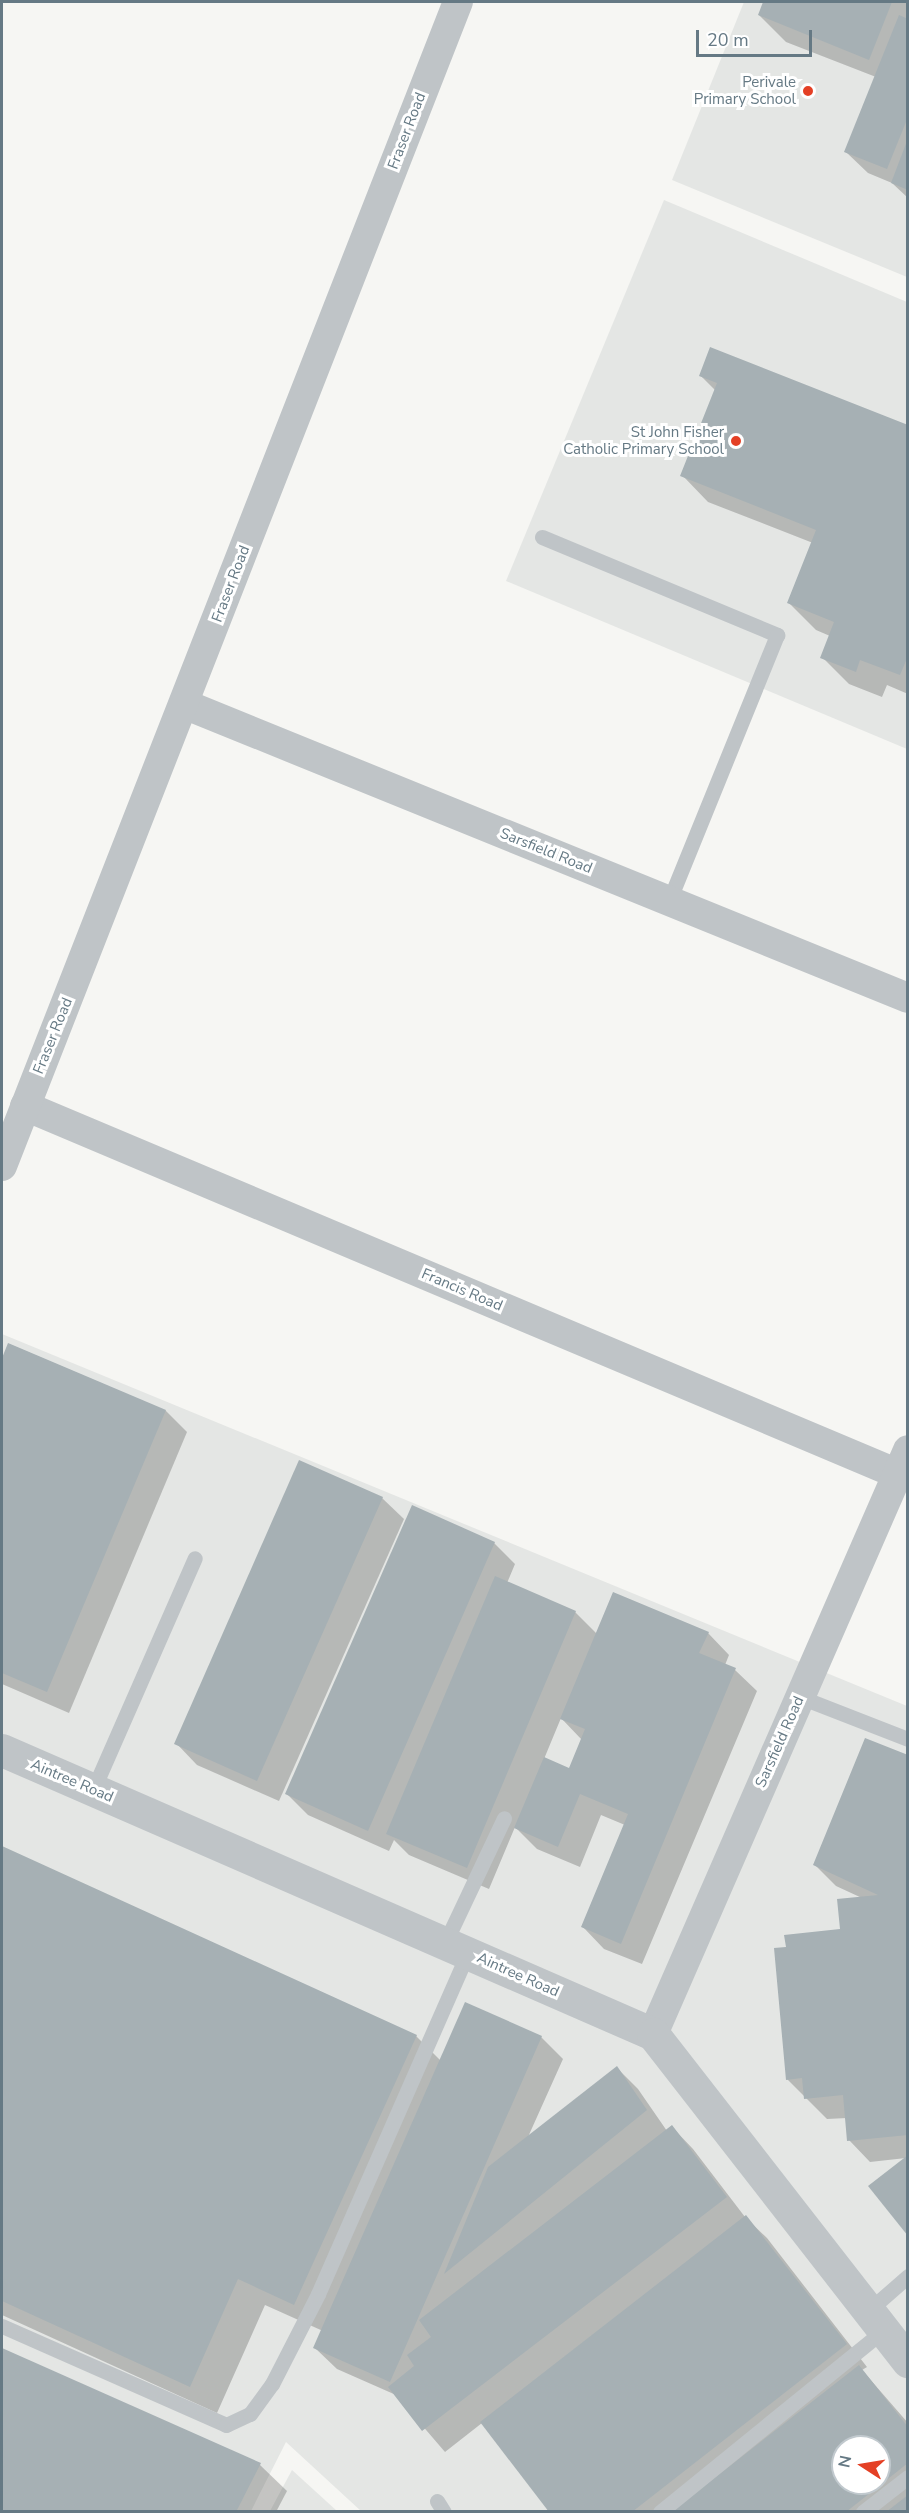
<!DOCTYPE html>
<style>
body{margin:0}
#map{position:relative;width:909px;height:2513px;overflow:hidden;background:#f6f6f3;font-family:"Nunito Sans",sans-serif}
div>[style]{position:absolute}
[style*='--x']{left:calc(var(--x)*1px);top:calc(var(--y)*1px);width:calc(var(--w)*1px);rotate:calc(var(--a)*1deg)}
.built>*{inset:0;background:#e4e6e4}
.shadow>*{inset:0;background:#0003}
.building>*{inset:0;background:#a6b0b4}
.service>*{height:15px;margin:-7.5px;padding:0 7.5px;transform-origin:7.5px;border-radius:7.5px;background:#bfc4c7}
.minor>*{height:30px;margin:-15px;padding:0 15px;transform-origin:15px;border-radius:15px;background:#bfc4c7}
.tertiary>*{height:33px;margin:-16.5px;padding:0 16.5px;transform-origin:16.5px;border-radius:16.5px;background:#bfc4c7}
.dots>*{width:16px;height:16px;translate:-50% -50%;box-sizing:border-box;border:3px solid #fff;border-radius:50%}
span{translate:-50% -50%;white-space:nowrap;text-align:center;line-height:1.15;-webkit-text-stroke:6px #fff;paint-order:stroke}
.poi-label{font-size:15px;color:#657984}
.right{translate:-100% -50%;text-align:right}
.street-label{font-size:15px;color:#657984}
.frame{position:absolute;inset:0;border:3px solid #657984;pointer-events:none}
.north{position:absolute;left:831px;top:2435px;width:60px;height:60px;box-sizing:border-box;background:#fff;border:2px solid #c1c9ce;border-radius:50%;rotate:282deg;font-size:16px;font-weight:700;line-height:24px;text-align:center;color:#657984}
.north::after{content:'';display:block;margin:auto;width:21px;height:27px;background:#e44025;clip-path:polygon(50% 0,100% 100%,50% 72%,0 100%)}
.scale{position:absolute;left:696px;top:30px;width:116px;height:27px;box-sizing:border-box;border:3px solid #657984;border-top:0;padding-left:8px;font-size:18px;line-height:21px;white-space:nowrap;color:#657984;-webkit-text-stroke:4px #fff;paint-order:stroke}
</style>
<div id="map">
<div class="built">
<div style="clip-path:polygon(744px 2px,907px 2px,907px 277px,672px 180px)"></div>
<div style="clip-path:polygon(664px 200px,907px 302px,907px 749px,506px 581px)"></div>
<div style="clip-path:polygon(evenodd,2px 1334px,907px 1706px,907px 2511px,361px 2511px,286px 2442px,251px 2511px,2px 2511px,2px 1334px,843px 2447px,879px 2447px,879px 2483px,843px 2483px,843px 2447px)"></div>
<div style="clip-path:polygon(292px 2470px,337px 2511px,270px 2511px)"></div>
</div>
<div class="shadow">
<div style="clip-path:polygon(765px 2px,908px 2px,908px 198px,892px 183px,868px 173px,846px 152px,876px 77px,786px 42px,759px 15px)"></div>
<div style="clip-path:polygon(701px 376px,908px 427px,908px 694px,887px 685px,882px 697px,849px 684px,822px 657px,830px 636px,816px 630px,789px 603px,813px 543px,708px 502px,682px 475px,715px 390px)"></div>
<div style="clip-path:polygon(9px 1344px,166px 1411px,187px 1432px,69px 1713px,2px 1684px,2px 1361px)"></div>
<div style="clip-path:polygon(382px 1498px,404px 1519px,279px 1801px,197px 1765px,176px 1743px)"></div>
<div style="clip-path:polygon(evenodd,494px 1543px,515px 1564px,507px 1583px,575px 1612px,597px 1634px,708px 1633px,729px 1655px,725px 1665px,735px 1670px,757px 1691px,642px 1964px,604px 1949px,583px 1927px,625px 1825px,601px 1815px,580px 1867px,537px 1849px,515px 1827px,489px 1889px,409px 1855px,394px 1840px,389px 1851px,308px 1815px,287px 1794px,494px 1543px,561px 1718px,582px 1740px,570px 1770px,544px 1759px,561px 1718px)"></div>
<div style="clip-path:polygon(908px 1757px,908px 2233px,906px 2158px,870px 2162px,849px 2140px,847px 2118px,827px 2119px,787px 2079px,787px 1948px,841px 1931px,862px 1898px,836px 1886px,815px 1865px)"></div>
<div style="clip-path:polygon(evenodd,2px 1848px,416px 2036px,441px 2061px,541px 2037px,563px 2059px,528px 2137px,617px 2068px,638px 2089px,667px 2131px,672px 2127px,693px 2149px,745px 2217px,767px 2238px,867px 2367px,862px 2370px,908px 2423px,908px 2512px,551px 2512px,482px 2423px,445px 2452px,396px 2395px,337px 2369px,315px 2348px,323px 2331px,265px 2305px,217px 2413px,2px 2315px,2px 1848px,843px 2447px,879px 2447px,879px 2483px,843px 2483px,843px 2447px)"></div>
<div style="clip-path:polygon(2px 2350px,260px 2465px,287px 2491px,276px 2512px,2px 2512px)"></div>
</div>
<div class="building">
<div style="clip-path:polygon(763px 2px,892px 2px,869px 60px,758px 15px)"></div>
<div style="clip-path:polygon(899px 15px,908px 19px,908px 117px,887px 169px,844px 152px)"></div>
<div style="clip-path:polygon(907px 141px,908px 141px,908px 190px,891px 183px)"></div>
<div style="clip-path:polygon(710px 347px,908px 425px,908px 656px,900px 675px,860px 660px,856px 672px,820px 658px,834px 622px,787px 603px,816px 530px,680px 476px,717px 383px,699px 376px)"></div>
<div style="clip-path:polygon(8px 1343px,166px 1410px,47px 1692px,2px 1673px,2px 1358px)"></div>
<div style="clip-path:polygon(299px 1460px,383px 1497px,257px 1781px,174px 1744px)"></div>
<div style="clip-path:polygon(412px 1505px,495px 1542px,368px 1831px,285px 1794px)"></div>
<div style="clip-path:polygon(495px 1576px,576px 1611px,467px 1868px,386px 1834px)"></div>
<div style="clip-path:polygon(613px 1592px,709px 1632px,699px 1653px,736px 1668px,621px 1944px,581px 1927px,628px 1814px,580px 1794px,558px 1847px,514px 1828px,544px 1757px,569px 1768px,585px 1729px,560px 1719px)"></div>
<div style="clip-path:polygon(865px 1738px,908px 1755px,908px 2135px,847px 2141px,843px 2095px,804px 2099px,802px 2078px,786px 2080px,774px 1948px,786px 1947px,784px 1935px,840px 1929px,837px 1899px,878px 1895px,813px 1865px)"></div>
<div style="clip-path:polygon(2px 1846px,417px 2035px,294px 2305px,238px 2279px,190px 2387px,2px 2301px)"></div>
<div style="clip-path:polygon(465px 2002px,542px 2036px,390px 2382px,313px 2348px)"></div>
<div style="clip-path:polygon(617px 2066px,647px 2110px,444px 2274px,488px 2167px)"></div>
<div style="clip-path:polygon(672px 2125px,727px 2197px,422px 2431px,388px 2387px,414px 2366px,407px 2355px,431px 2337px,419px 2320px)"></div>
<div style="clip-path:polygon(908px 2155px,908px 2236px,868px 2186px)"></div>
<div style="clip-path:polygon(746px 2215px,847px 2344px,632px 2512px,549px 2512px,480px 2422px)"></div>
<div style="clip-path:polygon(2px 2348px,261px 2463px,236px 2512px,2px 2512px)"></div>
<div style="clip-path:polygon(evenodd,859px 2365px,908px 2427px,908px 2463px,846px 2512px,671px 2512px,859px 2365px,843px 2447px,879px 2447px,879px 2483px,843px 2483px,843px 2447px)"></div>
<div style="clip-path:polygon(908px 2495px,908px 2512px,886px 2512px)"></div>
</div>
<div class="service">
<div style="--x:542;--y:537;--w:255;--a:22.6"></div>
<div style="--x:777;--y:635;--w:287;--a:112.1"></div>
<div style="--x:800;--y:1697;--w:116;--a:21.3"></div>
<div style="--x:93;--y:1790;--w:253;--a:-66.3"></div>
<div style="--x:445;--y:1943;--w:138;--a:-64.7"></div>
<div style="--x:868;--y:2311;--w:53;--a:-41.2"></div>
<div style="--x:2;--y:2326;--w:245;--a:23.8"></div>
<div style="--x:226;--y:2425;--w:26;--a:-25"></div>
<div style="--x:250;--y:2414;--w:37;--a:-54"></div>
<div style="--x:272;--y:2384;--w:101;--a:-62.9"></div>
<div style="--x:318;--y:2294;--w:373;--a:-66.3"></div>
<div style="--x:437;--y:2501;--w:13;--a:58"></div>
<div style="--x:660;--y:2512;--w:287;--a:-39.1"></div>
<div style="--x:863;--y:2512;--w:57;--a:-37.9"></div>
</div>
<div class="minor">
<div style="--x:184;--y:704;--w:781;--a:22.1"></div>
<div style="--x:25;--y:1106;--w:947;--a:22.86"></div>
<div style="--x:2;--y:1166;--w:1250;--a:-68.61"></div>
<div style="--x:653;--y:2034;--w:637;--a:-66.41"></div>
</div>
<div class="tertiary">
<div style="--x:2;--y:1750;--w:710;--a:23.57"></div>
<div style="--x:653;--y:2034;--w:415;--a:52.1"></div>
</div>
<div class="dots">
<div style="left:808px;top:91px;background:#e44025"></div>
<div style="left:736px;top:441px;background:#e44025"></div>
</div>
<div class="poi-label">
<span class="right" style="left:796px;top:91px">Perivale<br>Primary School</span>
<span class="right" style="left:724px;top:441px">St John Fisher<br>Catholic Primary School</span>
</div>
<div class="street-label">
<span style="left:407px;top:131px;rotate:-69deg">Fraser Road</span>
<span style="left:231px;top:584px;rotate:-69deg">Fraser Road</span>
<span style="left:546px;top:851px;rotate:22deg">Sarsfield Road</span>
<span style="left:53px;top:1036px;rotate:-68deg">Fraser Road</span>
<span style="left:462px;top:1290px;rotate:23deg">Francis Road</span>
<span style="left:780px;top:1742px;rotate:-66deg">Sarsfield Road</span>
<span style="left:72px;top:1781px;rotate:23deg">Aintree Road</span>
<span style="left:518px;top:1975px;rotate:24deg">Aintree Road</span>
</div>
<div class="frame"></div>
<div class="north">N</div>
<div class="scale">20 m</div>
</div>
